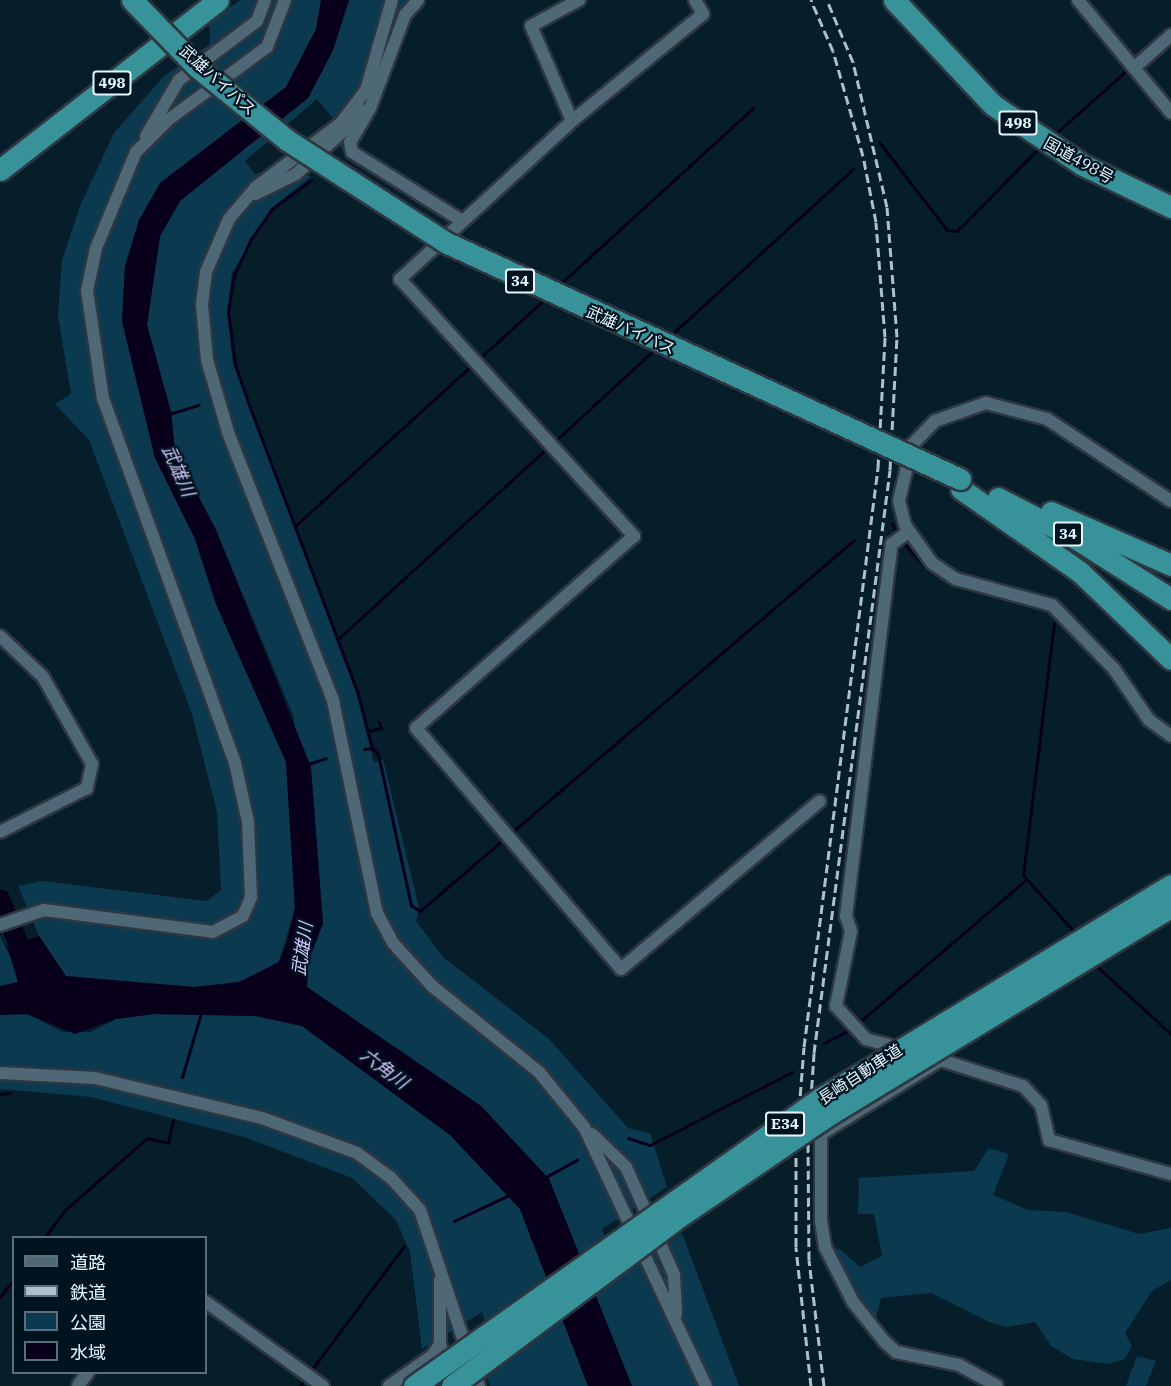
<!DOCTYPE html>
<meta charset="utf-8">
<style>
body{margin:0}
#map{position:relative;width:1171px;height:1386px;overflow:hidden;background:#051e2a;font-family:"IBM Plex Serif","Noto Sans JP",serif}
div>[style]{position:absolute}
[style*='--x']{left:calc(var(--x)*1px);top:calc(var(--y)*1px);width:calc(var(--w)*1px);rotate:calc(var(--a)*1deg)}
.green>*{inset:0;background:#0b394f}
.water>*{inset:0;background:#08001b}
.stream>*{height:3px;margin:-1.5px;padding:0 1.5px;transform-origin:1.5px;border-radius:1.5px;background:#08001b}
.river>*{height:20px;margin:-10px;padding:0 10px;transform-origin:10px;border-radius:10px;background:#08001b}
.roads{filter:drop-shadow(2px 0 #2e3741) drop-shadow(-2px 0 #2e3741) drop-shadow(0 2px #2e3741) drop-shadow(0 -2px #2e3741)}
.street>*{height:12px;margin:-6px;padding:0 6px;transform-origin:6px;border-radius:6px;background:#4e6876}
.highway>*{height:21px;margin:-10.5px;padding:0 10.5px;transform-origin:10.5px;border-radius:10.5px;background:#389299}
.rail>*{height:3px;margin-top:-1.5px;transform-origin:0;background:repeating-linear-gradient(90deg,#aec0c9 0 9px,transparent 0 13.5px)}
.bridges{filter:drop-shadow(2px 0 #2e3741) drop-shadow(-2px 0 #2e3741) drop-shadow(0 2px #2e3741) drop-shadow(0 -2px #2e3741)}
.highway-bridge>*{height:21px;margin:-10.5px;padding:0 10.5px;transform-origin:10.5px;border-radius:10.5px;background:#389299}
span{translate:-50% -50%;white-space:nowrap;text-align:center;line-height:1.15;-webkit-text-stroke:4.5px #001420;paint-order:stroke}
.shield-label span{padding:2px 4px;background:#001420;border:2px solid;border-radius:4px;-webkit-text-stroke-width:0}
.shield-label{font-size:15px;color:#e6f5fe;font-weight:700}
.street-label{font-size:16px;color:#e6f5fe}
.water-label{font-size:18px;color:#d3c4fe;font-style:italic}
.legend{position:absolute;left:12px;top:1236px;width:195px;height:138px;box-sizing:border-box;background:#001420;border:2px solid #5c6e79;margin:0;padding:8px 10px;list-style:none;font-size:18px;color:#e6f5fe}
.legend li{display:flex;align-items:center;gap:12px;height:30px}
.legend b{width:30px;border:2px solid #5c6e79}
</style>
<div id="map">
<div class="green">
<div style="clip-path:polygon(241px 0,321px 0,316px 29px,286px 87px,160px 183px,125px 266px,122px 321px,155px 458px,195px 539px,216px 604px,286px 762px,295px 908px,279px 962px,239px 982px,194px 987px,66px 977px,39px 936px,18px 886px,42px 881px,207px 901px,221px 890px,217px 812px,192px 714px,89px 440px,55px 404px,71px 394px,58px 316px,62px 260px,80px 206px,114px 133px,164px 76px,210px 44px,209px 21px)"></div>
<div style="clip-path:polygon(349px 0,418px 0,371px 116px,345px 151px,330px 136px,336px 122px,317px 99px,245px 161px,255px 174px,292px 166px,311px 177px,271px 208px,232px 273px,227px 311px,233px 364px,356px 693px,374px 763px,383px 759px,419px 908px,416px 921px,443px 957px,549px 1039px,628px 1128px,650px 1133px,667px 1187px,602px 1229px,619px 1277px,682px 1233px,739px 1386px,632px 1386px,549px 1179px,481px 1106px,307px 987px,308px 962px,323px 923px,293px 715px,216px 530px,175px 451px,171px 412px,147px 325px,160px 236px,180px 201px,308px 98px,333px 50px)"></div>
<div style="clip-path:polygon(0 936px,18px 973px,18px 983px,11px 986px,0 986px)"></div>
<div style="clip-path:polygon(27px 1014px,63px 1032px,91px 1032px,116px 1019px,154px 1014px,256px 1016px,302px 1026px,450px 1135px,520px 1209px,588px 1386px,490px 1386px,485px 1373px,500px 1363px,482px 1312px,422px 1349px,410px 1252px,396px 1220px,352px 1178px,244px 1137px,91px 1097px,0 1089px,0 1015px)"></div>
<div style="clip-path:polygon(989px 1148px,1009px 1154px,993px 1195px,1028px 1210px,1066px 1212px,1139px 1234px,1171px 1228px,1171px 1280px,1152px 1291px,1125px 1333px,1132px 1346px,1125px 1359px,1108px 1364px,1073px 1359px,1051px 1346px,1035px 1322px,1007px 1327px,989px 1322px,931px 1293px,881px 1298px,876px 1318px,854px 1297px,831px 1253px,839px 1248px,860px 1267px,882px 1256px,874px 1214px,858px 1214px,859px 1178px,974px 1171px)"></div>
<div style="clip-path:polygon(1137px 1356px,1156px 1361px,1146px 1386px,1126px 1386px)"></div>
</div>
<div class="water">
<div style="clip-path:polygon(321px 0,349px 0,333px 50px,308px 98px,180px 201px,160px 236px,147px 325px,171px 412px,175px 451px,216px 530px,311px 767px,323px 923px,308px 962px,307px 987px,481px 1106px,549px 1179px,632px 1386px,588px 1386px,520px 1209px,450px 1135px,302px 1026px,256px 1016px,154px 1014px,116px 1019px,75px 1034px,27px 1014px,0 1015px,0 986px,18px 982px,7px 946px,39px 936px,66px 976px,194px 987px,239px 982px,279px 962px,287px 941px,295px 908px,286px 762px,216px 604px,195px 539px,155px 458px,122px 321px,125px 266px,139px 220px,160px 183px,286px 87px,316px 29px)"></div>
</div>
<div class="stream">
<div style="--x:1054;--y:135;--w:95;--a:-41.6"></div>
<div style="--x:879;--y:142;--w:111;--a:52.3"></div>
<div style="--x:947;--y:230;--w:10;--a:6"></div>
<div style="--x:957;--y:231;--w:114;--a:-45.4"></div>
<div style="--x:311;--y:180;--w:49;--a:143.4"></div>
<div style="--x:272;--y:209;--w:37;--a:125"></div>
<div style="--x:251;--y:239;--w:40;--a:115"></div>
<div style="--x:234;--y:275;--w:37;--a:99"></div>
<div style="--x:228;--y:312;--w:52;--a:82.3"></div>
<div style="--x:235;--y:364;--w:43;--a:71.1"></div>
<div style="--x:249;--y:405;--w:308;--a:69.3"></div>
<div style="--x:358;--y:693;--w:57;--a:75.7"></div>
<div style="--x:372;--y:748;--w:8;--a:173"></div>
<div style="--x:558;--y:286;--w:265;--a:-42.4"></div>
<div style="--x:670;--y:336;--w:248;--a:-42.4"></div>
<div style="--x:479;--y:359;--w:92;--a:-42.4"></div>
<div style="--x:169;--y:414;--w:31;--a:-17"></div>
<div style="--x:553;--y:443;--w:140;--a:-42.7"></div>
<div style="--x:892;--y:524;--w:12;--a:59"></div>
<div style="--x:295;--y:526;--w:242;--a:-42.3"></div>
<div style="--x:901;--y:540;--w:39;--a:48"></div>
<div style="--x:927;--y:569;--w:17;--a:28"></div>
<div style="--x:1054;--y:623;--w:254;--a:97"></div>
<div style="--x:1023;--y:875;--w:79;--a:48.1"></div>
<div style="--x:339;--y:638;--w:283;--a:-42.4"></div>
<div style="--x:368;--y:731;--w:13;--a:-13"></div>
<div style="--x:381;--y:728;--w:6;--a:-108"></div>
<div style="--x:372;--y:748;--w:8;--a:45"></div>
<div style="--x:378;--y:754;--w:155;--a:77.7"></div>
<div style="--x:411;--y:905;--w:11;--a:34"></div>
<div style="--x:420;--y:911;--w:113;--a:-40.7"></div>
<div style="--x:308;--y:764;--w:19;--a:-18"></div>
<div style="--x:511;--y:833;--w:451;--a:-40.5"></div>
<div style="--x:1093;--y:963;--w:105;--a:42.3"></div>
<div style="--x:856;--y:1025;--w:223;--a:-40.5"></div>
<div style="--x:824;--y:1043;--w:30;--a:-27"></div>
<div style="--x:182;--y:1077;--w:67;--a:-73.5"></div>
<div style="--x:0;--y:1094;--w:10;--a:-6"></div>
<div style="--x:628;--y:1138;--w:23;--a:18"></div>
<div style="--x:650;--y:1145;--w:160;--a:-27.2"></div>
<div style="--x:544;--y:1178;--w:38;--a:-29"></div>
<div style="--x:454;--y:1221;--w:63;--a:-25.3"></div>
<div style="--x:44;--y:1238;--w:34;--a:-53"></div>
<div style="--x:64;--y:1211;--w:111;--a:-41.3"></div>
<div style="--x:147;--y:1138;--w:22;--a:13"></div>
<div style="--x:168;--y:1143;--w:24;--a:-78"></div>
<div style="--x:0;--y:1297;--w:23;--a:-52"></div>
<div style="--x:310;--y:1372;--w:157;--a:-53.3"></div>
<div style="--x:300;--y:1386;--w:10;--a:-53"></div>
</div>
<div class="river">
<div style="--x:0;--y:899;--w:73;--a:67.3"></div>
</div>
<div class="roads">
<div class="street">
<div style="--x:392;--y:0;--w:94;--a:106.1"></div>
<div style="--x:366;--y:90;--w:41;--a:127.1"></div>
<div style="--x:341;--y:123;--w:106;--a:143"></div>
<div style="--x:256;--y:187;--w:42;--a:130.2"></div>
<div style="--x:229;--y:219;--w:58;--a:113.5"></div>
<div style="--x:206;--y:272;--w:33;--a:97"></div>
<div style="--x:202;--y:305;--w:55;--a:84.8"></div>
<div style="--x:207;--y:360;--w:78;--a:73.7"></div>
<div style="--x:229;--y:435;--w:286;--a:68.6"></div>
<div style="--x:333;--y:701;--w:217;--a:78.3"></div>
<div style="--x:377;--y:913;--w:34;--a:62"></div>
<div style="--x:393;--y:943;--w:58;--a:47.8"></div>
<div style="--x:432;--y:986;--w:137;--a:38.8"></div>
<div style="--x:539;--y:1072;--w:71;--a:50.7"></div>
<div style="--x:584;--y:1127;--w:286;--a:64.8"></div>
<div style="--x:418;--y:0;--w:20;--a:131"></div>
<div style="--x:405;--y:15;--w:99;--a:110.6"></div>
<div style="--x:370;--y:108;--w:39;--a:120"></div>
<div style="--x:350;--y:142;--w:10;--a:79"></div>
<div style="--x:352;--y:152;--w:128;--a:32"></div>
<div style="--x:695;--y:0;--w:16;--a:60"></div>
<div style="--x:703;--y:14;--w:169;--a:140.8"></div>
<div style="--x:572;--y:121;--w:234;--a:137.4"></div>
<div style="--x:400;--y:279;--w:348;--a:47.7"></div>
<div style="--x:634;--y:536;--w:290;--a:138.6"></div>
<div style="--x:416;--y:728;--w:316;--a:49.6"></div>
<div style="--x:621;--y:969;--w:260;--a:-40.2"></div>
<div style="--x:1078;--y:0;--w:146;--a:50.5"></div>
<div style="--x:1134;--y:68;--w:50;--a:-41.7"></div>
<div style="--x:572;--y:121;--w:103;--a:-113.3"></div>
<div style="--x:531;--y:26;--w:55;--a:-28.4"></div>
<div style="--x:146;--y:136;--w:65;--a:-59.5"></div>
<div style="--x:179;--y:80;--w:98;--a:-37.1"></div>
<div style="--x:257;--y:21;--w:22;--a:-69"></div>
<div style="--x:255;--y:194;--w:46;--a:-26"></div>
<div style="--x:296;--y:174;--w:79;--a:-42.4"></div>
<div style="--x:354;--y:121;--w:14;--a:-69"></div>
<div style="--x:1171;--y:501;--w:149;--a:-146.5"></div>
<div style="--x:1047;--y:419;--w:63;--a:-165.3"></div>
<div style="--x:986;--y:403;--w:54;--a:160.6"></div>
<div style="--x:935;--y:421;--w:33;--a:134"></div>
<div style="--x:912;--y:445;--w:57;--a:103.1"></div>
<div style="--x:899;--y:501;--w:25;--a:76"></div>
<div style="--x:905;--y:525;--w:47;--a:54.6"></div>
<div style="--x:932;--y:563;--w:29;--a:34"></div>
<div style="--x:956;--y:579;--w:99;--a:15.2"></div>
<div style="--x:1052;--y:605;--w:89;--a:45.9"></div>
<div style="--x:1114;--y:669;--w:62;--a:55.5"></div>
<div style="--x:1149;--y:720;--w:27;--a:36"></div>
<div style="--x:0;--y:636;--w:59;--a:43.6"></div>
<div style="--x:43;--y:677;--w:100;--a:60.6"></div>
<div style="--x:92;--y:764;--w:25;--a:102"></div>
<div style="--x:87;--y:788;--w:97;--a:153.2"></div>
<div style="--x:0;--y:925;--w:46;--a:-18.8"></div>
<div style="--x:44;--y:910;--w:170;--a:7.4"></div>
<div style="--x:213;--y:932;--w:34;--a:-28"></div>
<div style="--x:243;--y:916;--w:21;--a:-67"></div>
<div style="--x:251;--y:897;--w:75;--a:-92.3"></div>
<div style="--x:248;--y:822;--w:60;--a:-102.4"></div>
<div style="--x:235;--y:763;--w:387;--a:-109.9"></div>
<div style="--x:103;--y:399;--w:109;--a:-98.4"></div>
<div style="--x:87;--y:291;--w:44;--a:-78.2"></div>
<div style="--x:96;--y:248;--w:104;--a:-67.4"></div>
<div style="--x:136;--y:152;--w:45;--a:-45"></div>
<div style="--x:168;--y:120;--w:123;--a:-36.4"></div>
<div style="--x:267;--y:47;--w:50;--a:-69"></div>
<div style="--x:903;--y:1049;--w:38;--a:-165"></div>
<div style="--x:866;--y:1039;--w:45;--a:-132.3"></div>
<div style="--x:836;--y:1006;--w:76;--a:-78.7"></div>
<div style="--x:851;--y:931;--w:16;--a:-108"></div>
<div style="--x:846;--y:916;--w:375;--a:-83"></div>
<div style="--x:892;--y:544;--w:21;--a:-37"></div>
<div style="--x:925;--y:1055;--w:103;--a:17.6"></div>
<div style="--x:1023;--y:1086;--w:26;--a:47"></div>
<div style="--x:1041;--y:1105;--w:36;--a:77"></div>
<div style="--x:1049;--y:1140;--w:127;--a:15.6"></div>
<div style="--x:942;--y:1059;--w:142;--a:148.2"></div>
<div style="--x:821;--y:1134;--w:87;--a:90"></div>
<div style="--x:821;--y:1221;--w:26;--a:81"></div>
<div style="--x:825;--y:1247;--w:62;--a:63"></div>
<div style="--x:853;--y:1302;--w:50;--a:51.5"></div>
<div style="--x:884;--y:1341;--w:16;--a:43"></div>
<div style="--x:896;--y:1352;--w:64;--a:11.7"></div>
<div style="--x:959;--y:1365;--w:43;--a:28.9"></div>
<div style="--x:0;--y:1073;--w:95;--a:3"></div>
<div style="--x:95;--y:1078;--w:172;--a:13.5"></div>
<div style="--x:262;--y:1118;--w:101;--a:20.2"></div>
<div style="--x:357;--y:1153;--w:42;--a:36.3"></div>
<div style="--x:391;--y:1178;--w:43;--a:47.8"></div>
<div style="--x:420;--y:1210;--w:186;--a:71.5"></div>
<div style="--x:592;--y:1134;--w:47;--a:44.1"></div>
<div style="--x:626;--y:1167;--w:118;--a:66"></div>
<div style="--x:674;--y:1275;--w:39;--a:87"></div>
<div style="--x:440;--y:1280;--w:64;--a:90"></div>
<div style="--x:440;--y:1344;--w:26;--a:74"></div>
<div style="--x:206;--y:1302;--w:144;--a:35.7"></div>
<div style="--x:78;--y:1386;--w:17;--a:-54"></div>
<div style="--x:389;--y:1386;--w:52;--a:-34.9"></div>
<div style="--x:432;--y:1356;--w:14;--a:-56"></div>
</div>
<div class="highway">
<div style="--x:894;--y:0;--w:144;--a:46.7"></div>
<div style="--x:993;--y:105;--w:108;--a:33.7"></div>
<div style="--x:1083;--y:165;--w:98;--a:25.5"></div>
<div style="--x:0;--y:170;--w:276;--a:-37.9"></div>
<div style="--x:961;--y:489;--w:145;--a:34.9"></div>
<div style="--x:1080;--y:572;--w:126;--a:43.7"></div>
<div style="--x:998;--y:498;--w:87;--a:27.5"></div>
<div style="--x:1075;--y:538;--w:114;--a:32.4"></div>
<div style="--x:1051;--y:512;--w:131;--a:23.8"></div>
</div>
</div>
<div class="rail">
<div style="--x:811;--y:1386;--w:140;--a:-96.2"></div>
<div style="--x:796;--y:1247;--w:98;--a:-90"></div>
<div style="--x:796;--y:1149;--w:102;--a:-85.5"></div>
<div style="--x:804;--y:1047;--w:584;--a:-82.72"></div>
<div style="--x:878;--y:468;--w:131;--a:-86.9"></div>
<div style="--x:885;--y:337;--w:115;--a:-94.5"></div>
<div style="--x:876;--y:222;--w:67;--a:-101.1"></div>
<div style="--x:863;--y:156;--w:109;--a:-105.9"></div>
<div style="--x:833;--y:51;--w:56;--a:-113.3"></div>
<div style="--x:824;--y:1386;--w:127;--a:-96.8"></div>
<div style="--x:809;--y:1260;--w:118;--a:-90.5"></div>
<div style="--x:808;--y:1142;--w:89;--a:-86.1"></div>
<div style="--x:814;--y:1053;--w:588;--a:-82.57"></div>
<div style="--x:890;--y:470;--w:133;--a:-87"></div>
<div style="--x:897;--y:337;--w:130;--a:-94.4"></div>
<div style="--x:887;--y:207;--w:149;--a:-103.2"></div>
<div style="--x:853;--y:62;--w:67;--a:-112.8"></div>
</div>
<div class="bridges">
<div class="highway-bridge">
<div style="--x:132;--y:0;--w:92;--a:45.9"></div>
<div style="--x:196;--y:66;--w:117;--a:39.1"></div>
<div style="--x:287;--y:140;--w:188;--a:32.8"></div>
<div style="--x:445;--y:242;--w:567;--a:24.71"></div>
<div style="--x:414;--y:1386;--w:499;--a:-35.3"></div>
<div style="--x:821;--y:1098;--w:410;--a:-31.3"></div>
<div style="--x:452;--y:1386;--w:276;--a:-36.7"></div>
<div style="--x:673;--y:1221;--w:190;--a:-34.3"></div>
<div style="--x:830;--y:1114;--w:399;--a:-31.3"></div>
</div>
</div>
<div class="shield-label">
<span style="left:112px;top:83px">498</span>
<span style="left:1018px;top:123px">498</span>
<span style="left:520px;top:281px">34</span>
<span style="left:1068px;top:534px">34</span>
<span style="left:785px;top:1124px">E34</span>
</div>
<div class="street-label">
<span style="left:218px;top:80px;rotate:42deg">武雄バイパス</span>
<span style="left:1079px;top:160px;rotate:29deg">国道498号</span>
<span style="left:631px;top:330px;rotate:24deg">武雄バイパス</span>
<span style="left:860px;top:1074px;rotate:-33deg">長崎自動車道</span>
</div>
<div class="water-label">
<span style="left:178px;top:471px;rotate:66deg">武雄川</span>
<span style="left:303px;top:949px;rotate:-82deg">武雄川</span>
<span style="left:384px;top:1069px;rotate:37deg">六角川</span>
</div>
<ul class="legend">
<li><b style="height:8px;background:#4e6876"></b>道路</li>
<li><b style="height:8px;background:#aec0c9"></b>鉄道</li>
<li><b style="height:16px;background:#0b394f"></b>公園</li>
<li><b style="height:16px;background:#08001b"></b>水域</li>
</ul>
</div>
